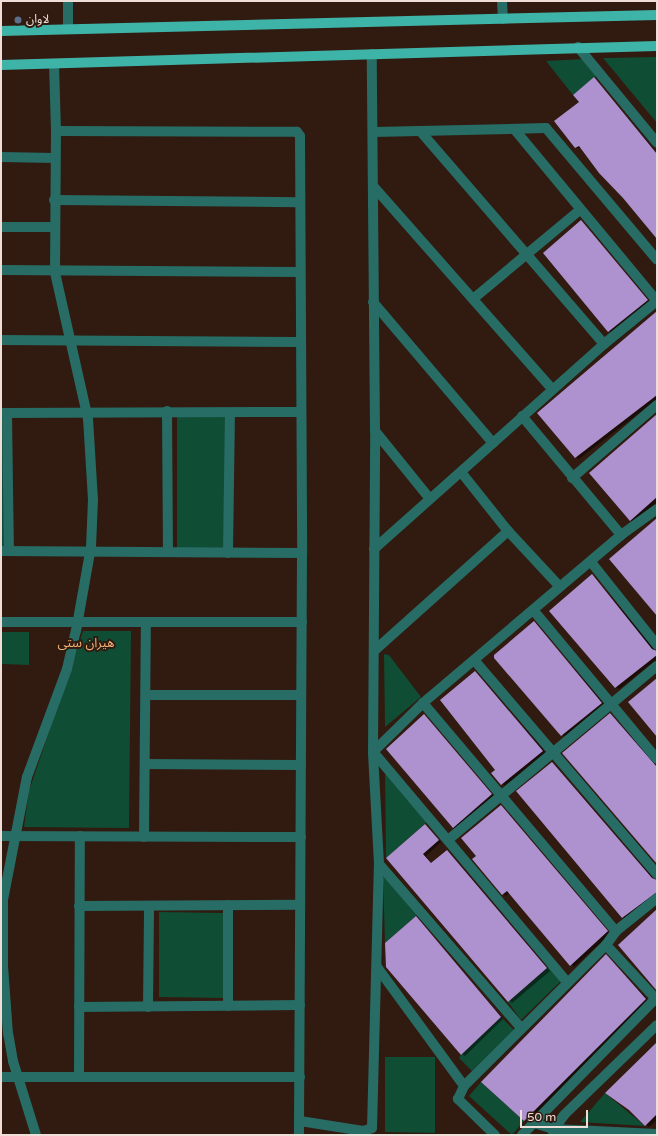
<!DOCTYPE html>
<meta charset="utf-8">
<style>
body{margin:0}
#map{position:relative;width:658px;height:1136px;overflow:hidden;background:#311a0f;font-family:"Varela Round","Noto Sans Arabic",sans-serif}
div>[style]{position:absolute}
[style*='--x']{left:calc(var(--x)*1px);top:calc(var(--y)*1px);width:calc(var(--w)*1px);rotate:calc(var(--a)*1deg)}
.green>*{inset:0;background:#104d35}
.shadow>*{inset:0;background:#0007}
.building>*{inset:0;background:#ae91cf}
.minor>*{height:10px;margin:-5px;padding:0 5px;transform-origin:5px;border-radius:5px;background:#276c65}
.major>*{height:10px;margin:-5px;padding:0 5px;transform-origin:5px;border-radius:5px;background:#3eb3a8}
.dots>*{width:11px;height:11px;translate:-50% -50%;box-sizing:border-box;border:2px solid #311a0f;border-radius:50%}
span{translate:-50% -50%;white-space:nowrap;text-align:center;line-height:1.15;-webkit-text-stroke:4px #311a0f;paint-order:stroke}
.poi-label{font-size:12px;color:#efded7}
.left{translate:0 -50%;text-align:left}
.neighbourhood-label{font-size:13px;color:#ecb079}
.frame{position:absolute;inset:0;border:2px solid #efded7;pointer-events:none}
.scale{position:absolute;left:520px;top:1110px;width:68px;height:18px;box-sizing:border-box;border:2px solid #efded7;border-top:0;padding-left:5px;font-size:12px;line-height:14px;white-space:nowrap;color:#efded7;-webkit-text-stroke:3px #311a0f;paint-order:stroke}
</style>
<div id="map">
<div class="green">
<div style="clip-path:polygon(657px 57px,657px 123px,603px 58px)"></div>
<div style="clip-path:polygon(583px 59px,597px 75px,573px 95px,546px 61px)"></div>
<div style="clip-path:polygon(177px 411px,230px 413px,228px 553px,177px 553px)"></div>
<div style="clip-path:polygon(1px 413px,7px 413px,5px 554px,1px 554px)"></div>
<div style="clip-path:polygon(83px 631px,131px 631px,129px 828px,24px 827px,29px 791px)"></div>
<div style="clip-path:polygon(1px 632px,29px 632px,29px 665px,1px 664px)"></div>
<div style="clip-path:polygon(384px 654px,389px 655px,421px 697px,385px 727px)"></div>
<div style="clip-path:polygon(385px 765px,428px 821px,386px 858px)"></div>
<div style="clip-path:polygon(385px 877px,417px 915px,385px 943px,383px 879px)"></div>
<div style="clip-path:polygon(159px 912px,224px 913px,223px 998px,159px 997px)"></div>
<div style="clip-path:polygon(551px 965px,563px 979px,521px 1020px,508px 1002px)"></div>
<div style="clip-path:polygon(501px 1017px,514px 1030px,472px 1071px,459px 1058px,461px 1055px)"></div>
<div style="clip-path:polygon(385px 1057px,435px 1057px,435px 1133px,385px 1132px)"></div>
<div style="clip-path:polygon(481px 1082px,524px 1121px,512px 1135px,469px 1096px)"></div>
<div style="clip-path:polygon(605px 1093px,645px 1126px,580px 1122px)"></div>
</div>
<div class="shadow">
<div style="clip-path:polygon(594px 78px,657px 153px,657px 236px,581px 148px,576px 148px,555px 121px,580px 102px)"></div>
<div style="clip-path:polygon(581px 221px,650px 302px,612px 334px,544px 253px)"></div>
<div style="clip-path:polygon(657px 314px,657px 399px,579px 459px,576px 457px)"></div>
<div style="clip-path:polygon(657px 417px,657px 502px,634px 522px,630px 520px)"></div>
<div style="clip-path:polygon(592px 575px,657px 651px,657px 659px,619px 689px,616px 687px)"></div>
<div style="clip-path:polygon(534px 622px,605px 705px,565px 737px,495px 657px)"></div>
<div style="clip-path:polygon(475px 672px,546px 753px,505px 786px,492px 773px,496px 770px)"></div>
<div style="clip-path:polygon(611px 714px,657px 766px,657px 862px)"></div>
<div style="clip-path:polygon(424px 715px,494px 796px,456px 829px,453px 827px)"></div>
<div style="clip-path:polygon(552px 763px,654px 879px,657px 880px,657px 894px,625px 919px,622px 917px)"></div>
<div style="clip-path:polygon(501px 806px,610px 934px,574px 967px,509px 893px,506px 896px,503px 894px,478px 856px)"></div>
<div style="clip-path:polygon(425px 825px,441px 842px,426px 856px,432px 864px,447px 851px,450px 853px,550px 971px,512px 1003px,387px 858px)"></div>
<div style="clip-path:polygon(416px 918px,503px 1019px,465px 1056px,462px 1054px)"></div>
<div style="clip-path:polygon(606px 956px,649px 1001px,528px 1122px,482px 1082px)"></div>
<div style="clip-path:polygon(657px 1044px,657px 1120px,649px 1127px,630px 1109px)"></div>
</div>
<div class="building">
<div style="clip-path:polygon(594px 77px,657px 154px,657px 239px,623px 198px,599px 173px,579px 146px,575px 148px,554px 121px,579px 102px,573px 95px)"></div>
<div style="clip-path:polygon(581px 220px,648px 300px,608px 332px,543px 253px)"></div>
<div style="clip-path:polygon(657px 311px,657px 395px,575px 458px,537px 413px)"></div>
<div style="clip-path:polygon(657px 414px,657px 497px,630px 521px,589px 473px)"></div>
<div style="clip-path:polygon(657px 518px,657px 616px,609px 559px)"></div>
<div style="clip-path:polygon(592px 574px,652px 649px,657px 651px,657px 655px,615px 688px,549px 611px)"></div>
<div style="clip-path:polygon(534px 621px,602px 703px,561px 736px,494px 658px,494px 655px)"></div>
<div style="clip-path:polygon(475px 671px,543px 751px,501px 785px,491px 773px,495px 770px,440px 700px)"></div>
<div style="clip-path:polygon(657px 678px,657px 737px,628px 702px)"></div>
<div style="clip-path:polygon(610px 713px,657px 767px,657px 864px,562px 753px)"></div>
<div style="clip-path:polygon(424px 714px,492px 794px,453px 828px,386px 749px)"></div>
<div style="clip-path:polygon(552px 762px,652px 878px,657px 880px,657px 892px,622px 918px,516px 791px)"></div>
<div style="clip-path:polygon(501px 805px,608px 931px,570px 966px,507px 891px,502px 895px,472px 859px,476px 856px,461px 838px)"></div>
<div style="clip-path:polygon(425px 824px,439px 840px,423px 854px,431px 863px,447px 850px,547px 968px,508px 1002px,386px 858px)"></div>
<div style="clip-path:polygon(657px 909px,657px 991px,618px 945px)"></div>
<div style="clip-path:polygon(416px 916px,501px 1017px,461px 1055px,386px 967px,385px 943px)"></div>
<div style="clip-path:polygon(606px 954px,646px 999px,524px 1121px,481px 1082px)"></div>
<div style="clip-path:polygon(657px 1042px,657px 1114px,645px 1126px,629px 1110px,605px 1093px)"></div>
</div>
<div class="minor">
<div style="--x:68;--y:1;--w:28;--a:90"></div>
<div style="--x:502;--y:1;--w:18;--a:87"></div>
<div style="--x:578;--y:47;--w:124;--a:50.5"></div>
<div style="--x:515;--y:130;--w:222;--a:50.3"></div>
<div style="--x:56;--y:131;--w:241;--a:0.2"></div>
<div style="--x:297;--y:132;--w:5;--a:53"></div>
<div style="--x:300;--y:136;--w:417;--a:89.7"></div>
<div style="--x:302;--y:553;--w:582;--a:90.3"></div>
<div style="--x:374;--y:132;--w:172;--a:-1.3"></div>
<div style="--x:546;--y:128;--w:172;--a:49.9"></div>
<div style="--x:421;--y:132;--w:280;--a:49.2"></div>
<div style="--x:1;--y:157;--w:54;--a:1.1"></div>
<div style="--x:374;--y:187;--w:269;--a:48.6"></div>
<div style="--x:54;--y:200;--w:246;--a:0.5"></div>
<div style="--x:1;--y:227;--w:54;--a:0"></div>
<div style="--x:1;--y:270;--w:299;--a:0.4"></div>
<div style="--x:473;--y:299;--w:139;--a:-39.8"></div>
<div style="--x:373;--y:302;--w:185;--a:49.6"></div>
<div style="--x:1;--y:340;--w:299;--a:0.4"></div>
<div style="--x:167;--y:411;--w:141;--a:89.6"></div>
<div style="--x:1;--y:413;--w:298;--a:-0.2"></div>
<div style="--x:7;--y:413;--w:138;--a:89.2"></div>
<div style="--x:522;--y:416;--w:155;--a:50.2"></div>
<div style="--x:375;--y:431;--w:87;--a:51"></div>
<div style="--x:461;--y:472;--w:75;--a:51.5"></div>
<div style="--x:508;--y:531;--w:76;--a:47.1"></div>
<div style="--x:572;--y:478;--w:112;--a:-40.7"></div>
<div style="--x:374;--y:549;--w:308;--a:-41.7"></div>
<div style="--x:604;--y:344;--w:68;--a:-39.1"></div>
<div style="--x:1;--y:551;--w:301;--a:0.4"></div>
<div style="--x:228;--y:553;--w:140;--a:-89.2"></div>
<div style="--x:591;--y:562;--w:106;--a:51.5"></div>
<div style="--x:534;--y:611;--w:192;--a:50.3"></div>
<div style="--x:1;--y:622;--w:301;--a:0"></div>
<div style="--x:374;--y:651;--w:180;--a:-41.8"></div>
<div style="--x:475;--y:661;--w:280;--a:49.5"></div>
<div style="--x:146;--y:695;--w:155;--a:0"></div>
<div style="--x:423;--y:703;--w:299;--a:49.8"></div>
<div style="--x:145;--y:764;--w:156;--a:0.4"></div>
<div style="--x:1;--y:836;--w:300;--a:0.2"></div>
<div style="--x:144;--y:837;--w:215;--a:-89.5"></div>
<div style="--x:448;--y:840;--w:272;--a:-39.8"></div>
<div style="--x:379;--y:864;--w:217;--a:49.1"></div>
<div style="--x:79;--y:906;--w:221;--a:-0.3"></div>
<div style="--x:606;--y:945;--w:72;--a:47.2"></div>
<div style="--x:377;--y:967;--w:147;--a:53.8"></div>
<div style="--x:567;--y:982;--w:301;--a:-130.1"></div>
<div style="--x:373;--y:752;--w:70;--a:-44.4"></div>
<div style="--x:423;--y:703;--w:260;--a:-40.3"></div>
<div style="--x:621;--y:535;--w:44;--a:-35.8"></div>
<div style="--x:228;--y:1006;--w:101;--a:-90"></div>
<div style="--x:79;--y:1007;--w:221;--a:-0.5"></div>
<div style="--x:148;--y:1007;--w:101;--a:-89.4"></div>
<div style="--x:1;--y:1077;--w:299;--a:0"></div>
<div style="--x:79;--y:1077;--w:241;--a:-89.8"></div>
<div style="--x:300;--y:1121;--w:64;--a:9"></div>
<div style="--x:363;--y:1131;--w:9;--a:-18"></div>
<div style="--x:372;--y:1128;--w:264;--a:-88.5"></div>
<div style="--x:379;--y:864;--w:112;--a:-93.1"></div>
<div style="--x:373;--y:752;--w:321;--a:-89.6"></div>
<div style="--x:375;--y:431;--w:377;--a:-90.5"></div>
<div style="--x:534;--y:1123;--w:21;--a:17"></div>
<div style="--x:554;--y:1129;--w:103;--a:2.8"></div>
<div style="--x:36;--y:1135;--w:77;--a:-107.3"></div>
<div style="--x:13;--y:1061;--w:27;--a:-100"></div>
<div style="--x:8;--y:1034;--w:68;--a:-94.2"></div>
<div style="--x:3;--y:966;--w:66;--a:-90"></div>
<div style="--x:3;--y:900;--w:125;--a:-79"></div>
<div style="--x:27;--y:777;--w:115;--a:-69.7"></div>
<div style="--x:67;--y:669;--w:39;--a:-77"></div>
<div style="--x:76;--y:631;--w:85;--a:-79.9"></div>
<div style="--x:91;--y:547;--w:47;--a:-87.6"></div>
<div style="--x:93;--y:500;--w:81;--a:-93.5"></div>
<div style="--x:88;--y:419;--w:151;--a:-102.7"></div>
<div style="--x:55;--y:272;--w:141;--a:-89.6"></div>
<div style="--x:56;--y:131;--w:67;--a:-91.7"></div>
<div style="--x:495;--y:1135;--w:52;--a:-135.8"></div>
<div style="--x:458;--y:1099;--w:14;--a:-65"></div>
<div style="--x:464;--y:1086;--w:200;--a:-44.8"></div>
<div style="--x:606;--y:945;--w:17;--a:-54"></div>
<div style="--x:616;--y:931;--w:53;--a:-38.8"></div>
<div style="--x:522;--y:1135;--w:193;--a:-45.6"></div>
<div style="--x:553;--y:1135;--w:6;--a:-81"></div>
<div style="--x:554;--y:1129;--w:17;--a:-54"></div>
<div style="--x:564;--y:1115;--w:129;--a:-44.1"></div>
</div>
<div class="major">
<div style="--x:1;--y:31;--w:656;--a:-1.4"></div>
<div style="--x:1;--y:65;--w:656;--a:-1.66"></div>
</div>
<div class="dots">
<div style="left:18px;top:20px;background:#5c6f8a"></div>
</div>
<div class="poi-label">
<span class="left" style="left:26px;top:20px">لاوان</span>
</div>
<div class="neighbourhood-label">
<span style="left:86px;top:643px">هیران ستی</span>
</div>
<div class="frame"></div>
<div class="scale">50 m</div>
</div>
